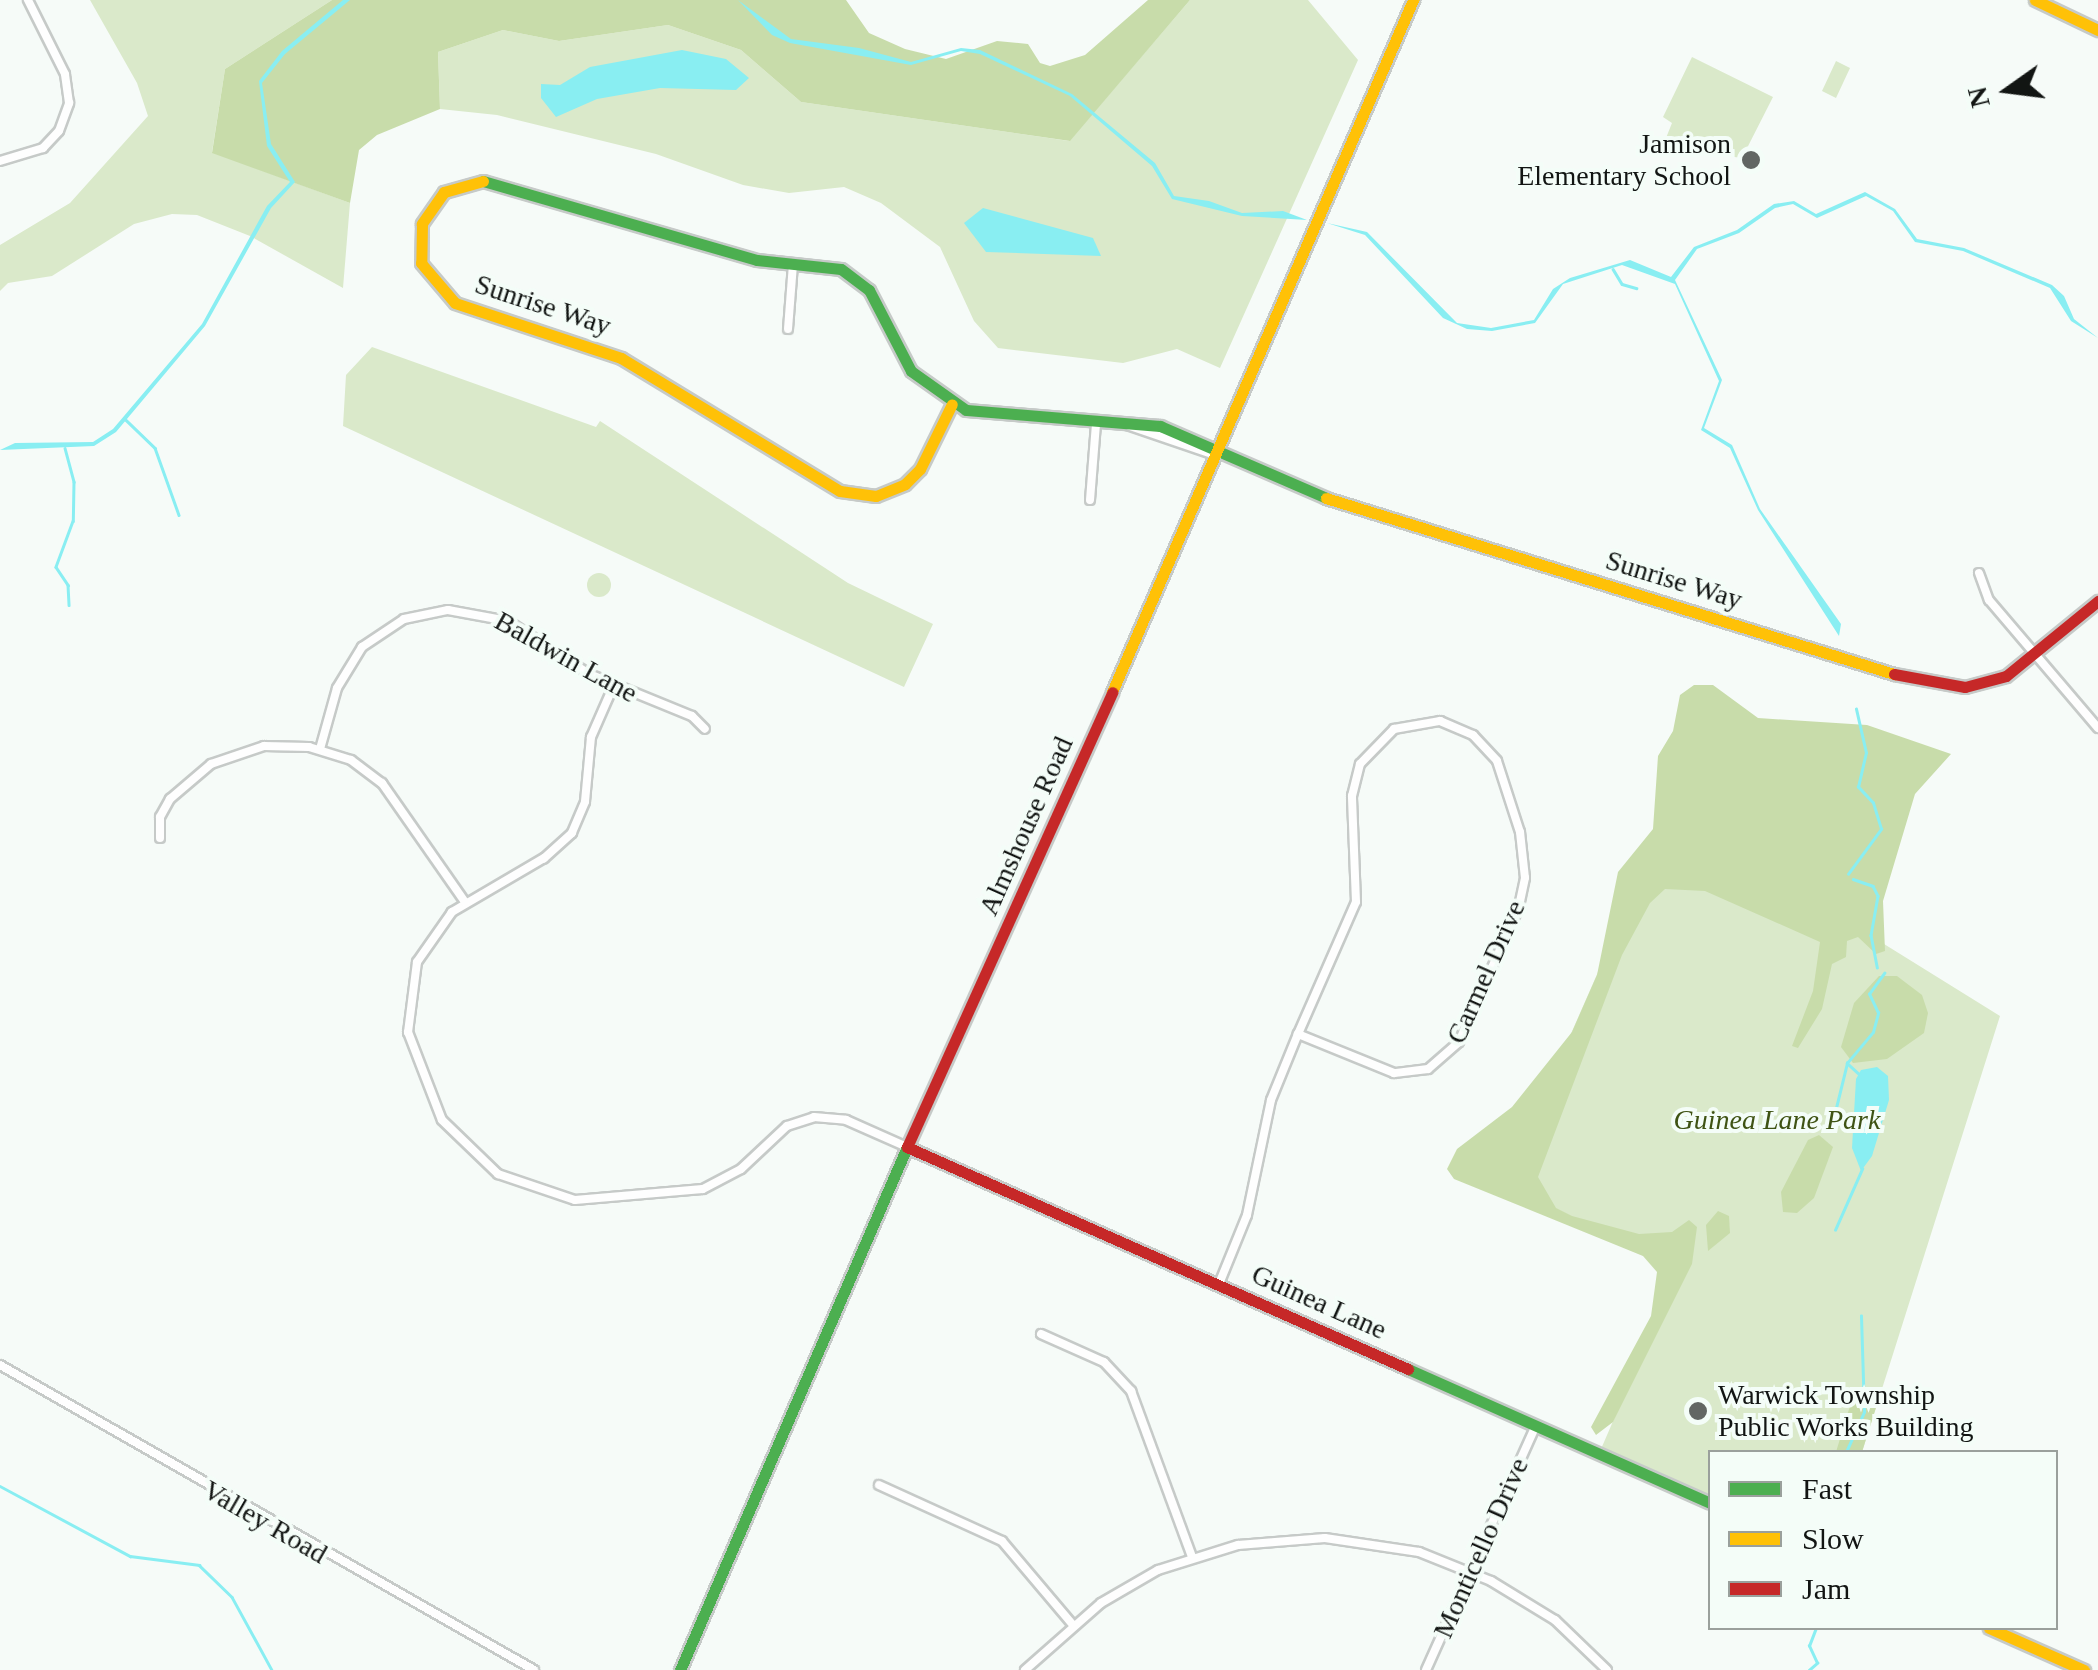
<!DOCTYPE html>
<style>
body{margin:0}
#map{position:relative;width:2098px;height:1670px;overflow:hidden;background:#f6fbf8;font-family:Georgia,serif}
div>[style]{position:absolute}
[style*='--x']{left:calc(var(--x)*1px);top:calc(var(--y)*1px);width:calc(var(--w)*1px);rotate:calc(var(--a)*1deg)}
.green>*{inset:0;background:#dae9ca}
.round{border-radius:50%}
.forest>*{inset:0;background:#c8dcaa}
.water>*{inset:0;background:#89eef2}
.stream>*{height:2.5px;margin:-1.25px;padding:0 1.25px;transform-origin:1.25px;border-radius:1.25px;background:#89eef2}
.roads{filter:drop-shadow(2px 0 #c6cac8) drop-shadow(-2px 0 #c6cac8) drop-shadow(0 2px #c6cac8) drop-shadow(0 -2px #c6cac8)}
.street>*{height:8px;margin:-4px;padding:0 4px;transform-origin:4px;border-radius:4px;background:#fefefe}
.fast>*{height:11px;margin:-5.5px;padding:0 5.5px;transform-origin:5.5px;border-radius:5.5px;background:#4caf50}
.slow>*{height:11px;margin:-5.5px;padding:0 5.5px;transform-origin:5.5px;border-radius:5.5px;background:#ffc107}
.jam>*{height:11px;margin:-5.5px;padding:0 5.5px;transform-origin:5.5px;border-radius:5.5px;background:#c62828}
.dots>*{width:28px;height:28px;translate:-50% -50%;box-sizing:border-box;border:5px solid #f4fdf8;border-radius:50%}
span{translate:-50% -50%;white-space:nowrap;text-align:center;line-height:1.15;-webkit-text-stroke:8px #f4fdf8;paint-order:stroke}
.poi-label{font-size:28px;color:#121513}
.right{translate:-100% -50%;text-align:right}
.left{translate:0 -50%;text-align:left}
.street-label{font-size:28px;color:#121513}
.park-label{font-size:28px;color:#3f5314;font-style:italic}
.legend{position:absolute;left:1708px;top:1450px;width:350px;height:180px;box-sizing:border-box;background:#f4fdf8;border:2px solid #9aa09c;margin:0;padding:12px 18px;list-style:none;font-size:30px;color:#121513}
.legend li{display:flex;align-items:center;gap:20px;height:50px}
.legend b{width:50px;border:2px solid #9aa09c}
.north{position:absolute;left:1958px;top:40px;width:100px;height:100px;-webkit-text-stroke:8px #f4fdf8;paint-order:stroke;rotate:256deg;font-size:28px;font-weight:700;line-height:40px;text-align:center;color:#121513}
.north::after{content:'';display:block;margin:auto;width:35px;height:45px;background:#121513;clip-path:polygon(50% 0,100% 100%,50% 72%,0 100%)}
</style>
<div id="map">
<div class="green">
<div style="clip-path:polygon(90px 0,332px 0,225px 69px,212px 152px,350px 203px,343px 288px,250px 236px,197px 215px,172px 214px,134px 224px,52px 276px,8px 283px,0 291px,0 245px,70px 203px,148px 116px,137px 83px)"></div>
<div style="clip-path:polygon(1190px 0,1308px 0,1358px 60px,1220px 368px,1177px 349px,1123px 363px,998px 348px,974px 321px,940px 247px,881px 203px,844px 187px,789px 193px,743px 185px,656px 154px,497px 115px,440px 109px,438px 52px,503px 30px,559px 41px,668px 25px,741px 50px,801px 102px,1069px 141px)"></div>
<div style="clip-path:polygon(1692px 57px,1773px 97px,1742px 158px,1682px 150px,1666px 138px,1672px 123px,1663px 117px)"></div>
<div style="clip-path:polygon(1836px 61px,1850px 68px,1836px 98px,1822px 91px)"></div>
<div style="clip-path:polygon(372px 347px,596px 427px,600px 421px,848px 583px,933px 624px,904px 687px,343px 426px,346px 375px)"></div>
<div class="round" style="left:587px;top:573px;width:24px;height:24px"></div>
<div style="clip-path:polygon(1645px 865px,1847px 921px,2000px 1016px,1862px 1452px,1710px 1452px,1710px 1497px,1601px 1449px,1678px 1271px,1501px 1193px)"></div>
</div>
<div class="forest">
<div style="clip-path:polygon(332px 0,846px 0,869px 33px,905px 49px,946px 59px,997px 41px,1028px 44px,1040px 63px,1050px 66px,1085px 55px,1148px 0,1190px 0,1070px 141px,801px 102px,741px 50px,668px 25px,559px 41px,503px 30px,438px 52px,440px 109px,377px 135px,359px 150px,350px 203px,212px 153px,225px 69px)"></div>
<div style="clip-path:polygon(1694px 685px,1713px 685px,1758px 718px,1867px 725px,1951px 754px,1915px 794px,1883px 901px,1885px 951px,1876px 954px,1858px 937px,1847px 941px,1846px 957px,1832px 964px,1822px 1009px,1798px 1048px,1792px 1046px,1813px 991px,1820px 942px,1705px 891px,1665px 889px,1650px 903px,1622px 955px,1538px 1177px,1556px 1208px,1572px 1216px,1639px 1234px,1672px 1232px,1689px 1220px,1697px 1227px,1692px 1264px,1613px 1422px,1596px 1435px,1591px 1427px,1651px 1316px,1657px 1272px,1643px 1256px,1454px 1179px,1447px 1169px,1457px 1149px,1512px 1107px,1572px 1032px,1597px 975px,1618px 872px,1653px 829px,1658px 756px,1673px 731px,1680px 695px)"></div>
<div style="clip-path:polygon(1879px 976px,1897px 976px,1922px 995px,1928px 1013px,1924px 1033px,1887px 1059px,1853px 1063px,1841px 1047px,1854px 1003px)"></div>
<div style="clip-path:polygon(1819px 1135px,1833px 1147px,1814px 1198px,1797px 1213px,1783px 1212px,1781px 1192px,1808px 1140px)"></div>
<div style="clip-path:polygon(1718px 1211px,1729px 1216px,1730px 1233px,1708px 1251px,1706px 1225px)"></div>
<div style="clip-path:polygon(1871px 1387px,1878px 1401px,1862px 1452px,1836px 1452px,1853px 1396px)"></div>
</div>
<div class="water">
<div style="clip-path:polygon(343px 0,350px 0,285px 54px,262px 83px,271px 144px,295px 182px,271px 208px,205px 326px,116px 432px,94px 446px,0 450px,15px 443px,93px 442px,113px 429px,202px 324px,267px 206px,290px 182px,267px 146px,259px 81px,282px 51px)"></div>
<div style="clip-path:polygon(738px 0,791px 39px,859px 48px,911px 62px,961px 48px,980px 50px,1072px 94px,1155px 163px,1174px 196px,1209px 201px,1242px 213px,1283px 211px,1307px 220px,1242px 216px,1172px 199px,1152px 166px,1070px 96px,980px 54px,961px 51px,911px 65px,790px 43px,772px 35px)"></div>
<div style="clip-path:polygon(682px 50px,726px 59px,749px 78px,736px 90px,660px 88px,597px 99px,556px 117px,541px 98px,541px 84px,560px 85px,590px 67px)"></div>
<div style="clip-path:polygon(1865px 192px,1895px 209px,1917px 239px,1964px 248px,2052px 285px,2064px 296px,2074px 319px,2098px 338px,2071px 321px,2050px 288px,1963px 251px,1915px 242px,1893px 211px,1866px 196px,1817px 218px,1793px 204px,1775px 208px,1739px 233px,1697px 249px,1675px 280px,1722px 380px,1704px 428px,1732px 445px,1760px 509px,1841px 624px,1839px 636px,1758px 510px,1730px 448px,1701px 430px,1719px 381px,1675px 284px,1622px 265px,1563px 284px,1535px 323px,1492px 331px,1467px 329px,1443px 318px,1365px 235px,1327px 223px,1367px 232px,1457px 323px,1491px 328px,1534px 320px,1553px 289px,1570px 278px,1630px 260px,1671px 277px,1694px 247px,1737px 230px,1774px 204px,1794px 201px,1816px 214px)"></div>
<div style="clip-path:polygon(983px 208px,1093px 238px,1101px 256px,986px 252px,964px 223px)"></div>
<div style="clip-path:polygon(1877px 1067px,1888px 1076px,1889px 1100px,1872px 1156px,1861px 1171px,1852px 1148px,1856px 1079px,1861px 1070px)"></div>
</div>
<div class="stream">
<div style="--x:1613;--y:269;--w:17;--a:59"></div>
<div style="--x:1622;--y:284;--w:15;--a:16"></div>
<div style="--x:125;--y:419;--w:42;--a:44"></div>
<div style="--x:155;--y:448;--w:71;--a:70.3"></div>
<div style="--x:65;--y:448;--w:35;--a:75"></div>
<div style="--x:74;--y:482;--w:39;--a:91"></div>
<div style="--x:73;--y:521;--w:49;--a:110.3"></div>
<div style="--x:56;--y:567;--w:22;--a:56"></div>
<div style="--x:68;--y:585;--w:20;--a:87"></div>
<div style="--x:1848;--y:874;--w:56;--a:-53.7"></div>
<div style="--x:1881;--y:829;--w:27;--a:-107"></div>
<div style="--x:1873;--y:803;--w:22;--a:-133"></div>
<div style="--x:1858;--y:787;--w:35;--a:-77"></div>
<div style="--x:1866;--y:753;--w:45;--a:-102.8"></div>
<div style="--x:1853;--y:879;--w:21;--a:19"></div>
<div style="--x:1873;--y:886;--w:11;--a:63"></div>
<div style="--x:1878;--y:896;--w:40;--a:100"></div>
<div style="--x:1871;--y:935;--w:33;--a:79"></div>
<div style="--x:1847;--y:1063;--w:15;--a:42"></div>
<div style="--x:1834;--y:1116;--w:55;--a:-76.2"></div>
<div style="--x:1847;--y:1063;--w:40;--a:-50"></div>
<div style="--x:1873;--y:1032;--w:20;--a:-75"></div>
<div style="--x:1878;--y:1013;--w:21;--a:-115"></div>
<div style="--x:1869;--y:994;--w:26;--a:-54"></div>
<div style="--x:1835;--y:1230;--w:67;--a:-66.1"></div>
<div style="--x:1846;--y:1452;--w:44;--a:-65.8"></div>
<div style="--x:1864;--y:1412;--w:96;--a:-91.8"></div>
<div style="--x:0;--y:1486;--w:148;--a:28.3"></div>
<div style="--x:130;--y:1556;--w:70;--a:7.4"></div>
<div style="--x:199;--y:1565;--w:46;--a:44.1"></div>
<div style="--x:232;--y:1597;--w:83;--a:61.3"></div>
<div style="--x:1809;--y:1670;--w:11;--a:-41"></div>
<div style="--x:1817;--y:1663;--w:19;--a:-115"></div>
<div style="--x:1809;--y:1646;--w:19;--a:-69"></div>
</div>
<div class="roads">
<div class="street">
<div style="--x:0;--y:161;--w:45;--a:-16.8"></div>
<div style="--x:43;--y:148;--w:23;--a:-47"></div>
<div style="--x:59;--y:131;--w:30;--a:-70"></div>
<div style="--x:69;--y:103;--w:29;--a:-98"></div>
<div style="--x:65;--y:74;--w:83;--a:-116.6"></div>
<div style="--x:788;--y:329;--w:65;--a:-85.6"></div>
<div style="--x:1124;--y:424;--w:99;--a:18.8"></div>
<div style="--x:1090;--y:500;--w:77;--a:-85.5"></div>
<div style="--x:1979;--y:573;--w:29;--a:70"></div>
<div style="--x:1989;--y:600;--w:168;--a:49.6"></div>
<div style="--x:613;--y:687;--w:55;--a:113.7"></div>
<div style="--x:591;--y:737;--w:65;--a:95.3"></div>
<div style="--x:585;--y:802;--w:34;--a:113"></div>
<div style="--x:572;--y:833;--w:38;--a:138"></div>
<div style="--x:544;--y:858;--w:107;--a:149.6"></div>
<div style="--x:452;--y:912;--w:61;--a:125"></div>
<div style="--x:417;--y:962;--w:71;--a:97.3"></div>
<div style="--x:408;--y:1032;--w:94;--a:68.9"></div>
<div style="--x:442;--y:1120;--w:78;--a:44"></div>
<div style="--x:498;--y:1174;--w:81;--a:18.7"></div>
<div style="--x:575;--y:1200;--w:128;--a:-4.9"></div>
<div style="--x:703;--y:1189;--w:43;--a:-27.8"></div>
<div style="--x:741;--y:1169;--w:63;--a:-43.1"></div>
<div style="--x:787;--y:1126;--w:28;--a:-18"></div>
<div style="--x:814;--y:1117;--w:32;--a:5"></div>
<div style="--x:846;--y:1120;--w:67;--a:23.9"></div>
<div style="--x:1440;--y:721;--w:36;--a:23"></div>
<div style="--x:1473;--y:735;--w:35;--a:47"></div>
<div style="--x:1497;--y:761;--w:75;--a:72.1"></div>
<div style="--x:1520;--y:832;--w:46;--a:83.8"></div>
<div style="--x:1525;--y:878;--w:30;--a:102"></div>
<div style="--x:1519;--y:907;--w:148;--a:114"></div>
<div style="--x:1459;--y:1042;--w:41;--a:138.9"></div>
<div style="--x:1428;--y:1069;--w:34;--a:173"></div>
<div style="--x:1394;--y:1073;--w:104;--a:-157.9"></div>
<div style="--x:1298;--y:1034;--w:144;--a:-66.3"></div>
<div style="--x:1356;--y:902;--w:106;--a:-92.2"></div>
<div style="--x:1352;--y:796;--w:33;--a:-76"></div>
<div style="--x:1360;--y:764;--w:49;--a:-45.8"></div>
<div style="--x:1394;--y:729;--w:47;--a:-9.9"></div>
<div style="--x:320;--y:749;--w:63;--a:-74.4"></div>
<div style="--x:337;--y:688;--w:48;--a:-58.6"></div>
<div style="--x:362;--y:647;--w:50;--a:-33.7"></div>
<div style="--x:404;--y:619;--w:45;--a:-11.6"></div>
<div style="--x:448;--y:610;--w:61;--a:10.4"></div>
<div style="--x:508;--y:621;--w:97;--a:33.2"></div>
<div style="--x:589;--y:674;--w:111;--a:22.2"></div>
<div style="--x:692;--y:716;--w:18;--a:45"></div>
<div style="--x:160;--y:838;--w:21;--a:-90"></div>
<div style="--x:160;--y:817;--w:21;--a:-61"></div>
<div style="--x:170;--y:799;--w:54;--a:-40.5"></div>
<div style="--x:211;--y:764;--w:56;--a:-18.8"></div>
<div style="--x:264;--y:746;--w:45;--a:1.3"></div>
<div style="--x:309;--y:747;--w:44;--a:17.2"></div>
<div style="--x:351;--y:760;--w:39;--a:37"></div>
<div style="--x:382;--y:783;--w:145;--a:55.1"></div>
<div style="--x:1219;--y:1284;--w:74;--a:-67.9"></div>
<div style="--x:1247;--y:1215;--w:117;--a:-78.2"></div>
<div style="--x:1271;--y:1100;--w:71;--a:-67.8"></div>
<div style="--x:1041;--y:1334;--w:69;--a:24"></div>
<div style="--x:1104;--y:1362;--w:40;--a:47"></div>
<div style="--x:1131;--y:1391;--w:177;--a:69.8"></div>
<div style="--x:0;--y:1365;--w:615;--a:29.73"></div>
<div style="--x:879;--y:1485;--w:135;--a:24.5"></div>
<div style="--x:1002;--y:1541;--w:110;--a:49.8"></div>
<div style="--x:1025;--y:1670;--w:101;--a:-41.4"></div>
<div style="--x:1101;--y:1603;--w:66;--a:-30.1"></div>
<div style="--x:1158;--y:1570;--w:84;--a:-17.4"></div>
<div style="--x:1238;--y:1545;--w:87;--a:-4.6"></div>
<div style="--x:1325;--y:1538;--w:95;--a:8.5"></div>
<div style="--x:1419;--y:1552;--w:78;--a:21.9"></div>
<div style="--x:1491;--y:1581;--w:75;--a:31.4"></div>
<div style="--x:1555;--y:1620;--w:72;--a:43.9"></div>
<div style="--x:1426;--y:1670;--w:266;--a:-65.8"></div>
</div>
<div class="fast">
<div style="--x:483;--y:181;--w:285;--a:16.1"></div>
<div style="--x:757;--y:260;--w:84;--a:6.1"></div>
<div style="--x:841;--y:269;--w:35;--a:37"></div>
<div style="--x:869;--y:290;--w:91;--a:62.6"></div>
<div style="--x:911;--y:371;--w:67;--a:35.3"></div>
<div style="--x:966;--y:410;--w:195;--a:4.7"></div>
<div style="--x:1160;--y:426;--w:181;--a:23.4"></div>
<div style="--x:1408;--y:1369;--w:330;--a:23.9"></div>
<div style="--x:680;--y:1670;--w:570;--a:-66.54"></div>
</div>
<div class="slow">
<div style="--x:2035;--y:0;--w:70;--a:25.5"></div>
<div style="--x:483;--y:181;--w:41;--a:164.2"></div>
<div style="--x:444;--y:192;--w:39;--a:125"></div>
<div style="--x:422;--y:224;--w:39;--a:91"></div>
<div style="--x:421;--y:263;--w:52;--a:49.6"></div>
<div style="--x:455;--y:303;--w:175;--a:18.3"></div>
<div style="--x:621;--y:358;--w:256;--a:31.3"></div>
<div style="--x:840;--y:491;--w:36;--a:8"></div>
<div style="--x:876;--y:496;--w:31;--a:-22"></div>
<div style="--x:905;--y:484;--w:21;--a:-45"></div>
<div style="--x:920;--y:469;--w:72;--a:-63.8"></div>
<div style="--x:1326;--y:498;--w:595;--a:17.22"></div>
<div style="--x:1112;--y:692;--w:755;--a:-66.49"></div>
<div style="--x:1989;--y:1628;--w:104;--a:23.9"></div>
</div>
<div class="jam">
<div style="--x:1894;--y:674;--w:72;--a:10.4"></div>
<div style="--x:1965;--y:687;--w:42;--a:-15"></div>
<div style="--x:2006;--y:676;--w:119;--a:-39.2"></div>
<div style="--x:907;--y:1147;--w:548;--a:23.9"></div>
<div style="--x:907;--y:1147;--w:499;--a:-65.7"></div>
</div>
</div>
<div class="dots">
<div style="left:1751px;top:160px;background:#626663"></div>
<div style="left:1698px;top:1411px;background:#626663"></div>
</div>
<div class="poi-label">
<span class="right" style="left:1731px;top:160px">Jamison<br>Elementary School</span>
<span class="left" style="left:1718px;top:1411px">Warwick Township<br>Public Works Building</span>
</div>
<div class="street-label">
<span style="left:543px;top:305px;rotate:18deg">Sunrise Way</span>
<span style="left:1674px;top:580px;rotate:17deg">Sunrise Way</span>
<span style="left:566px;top:657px;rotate:29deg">Baldwin Lane</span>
<span style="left:1026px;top:826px;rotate:-66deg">Almshouse Road</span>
<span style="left:1486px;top:972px;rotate:-66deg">Carmel Drive</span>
<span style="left:1319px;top:1302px;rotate:24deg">Guinea Lane</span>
<span style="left:265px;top:1522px;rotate:30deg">Valley Road</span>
<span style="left:1481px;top:1548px;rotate:-66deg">Monticello Drive</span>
</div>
<div class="park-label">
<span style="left:1777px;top:1120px">Guinea Lane Park</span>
</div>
<ul class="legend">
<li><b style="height:12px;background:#4caf50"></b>Fast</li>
<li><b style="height:12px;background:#ffc107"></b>Slow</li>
<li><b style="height:12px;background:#c62828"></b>Jam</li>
</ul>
<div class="north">N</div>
</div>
